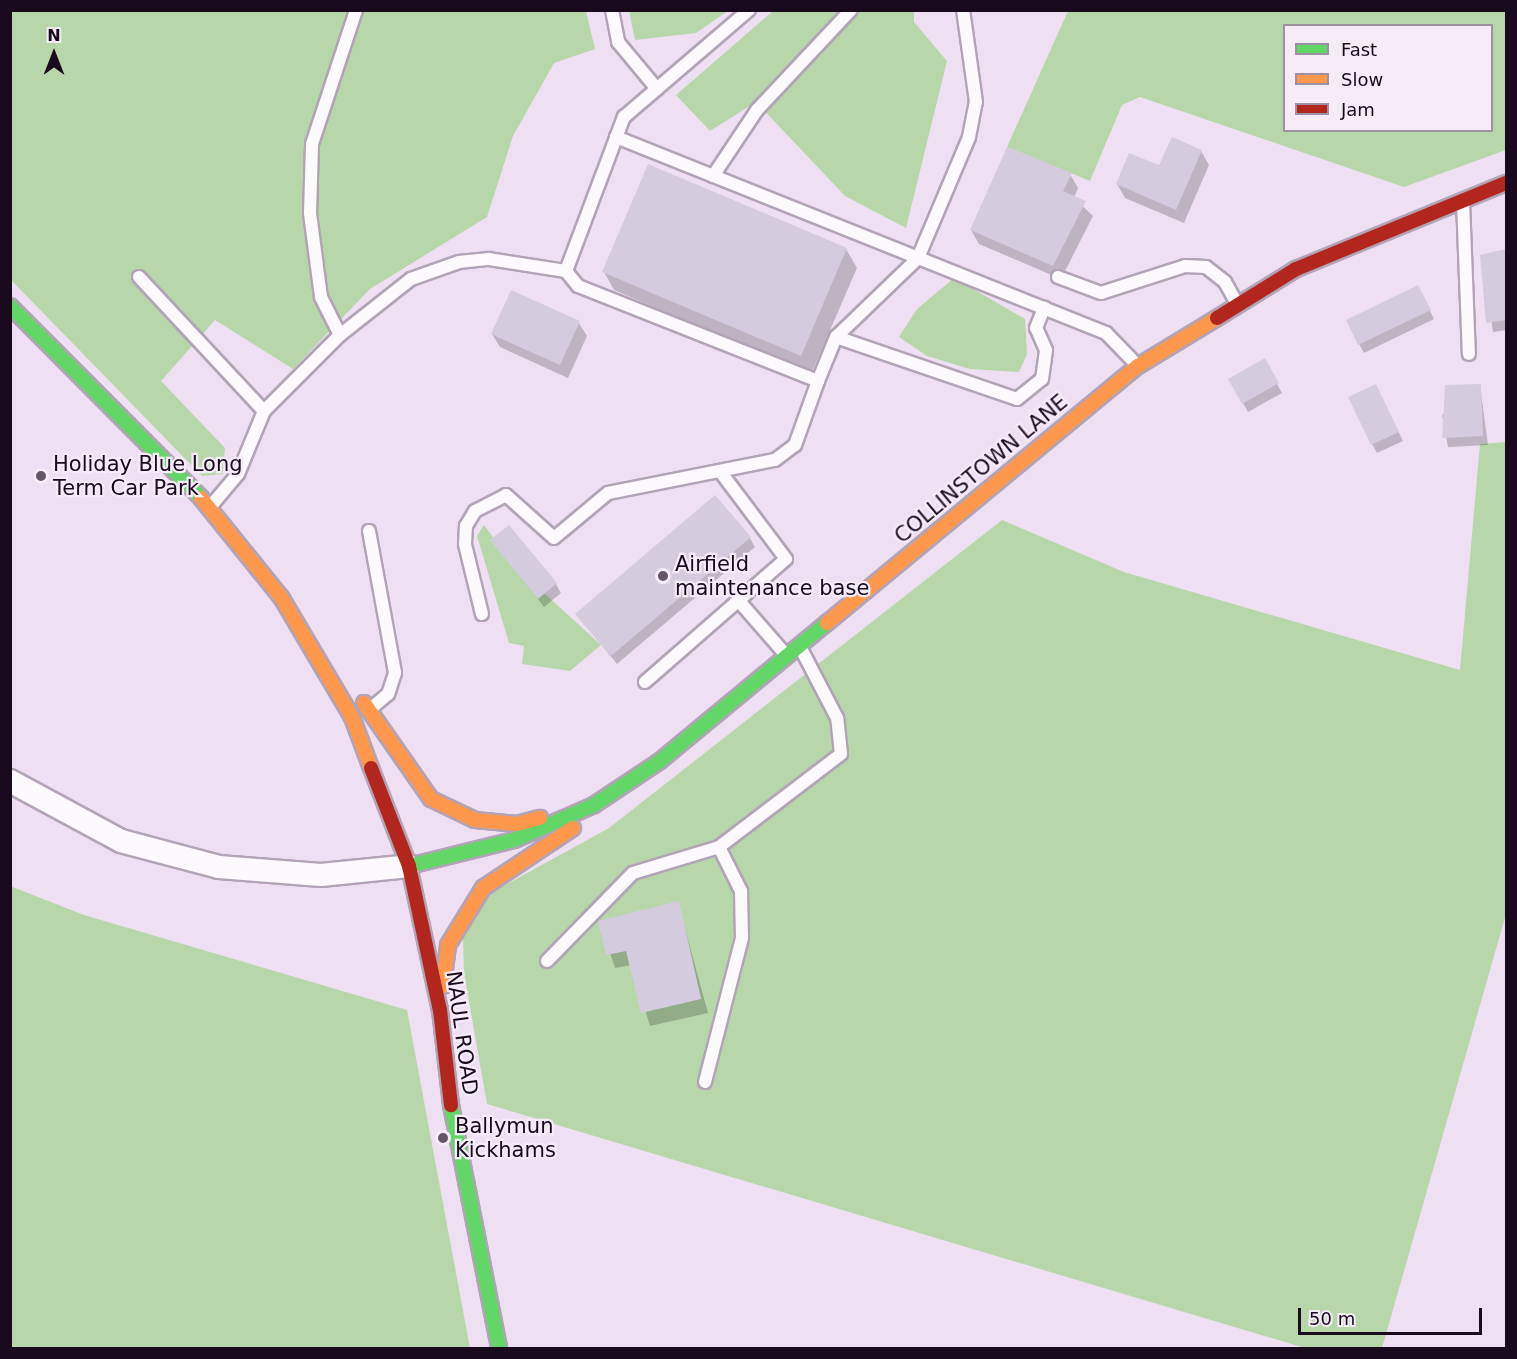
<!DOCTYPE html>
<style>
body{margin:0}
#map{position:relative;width:1517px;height:1359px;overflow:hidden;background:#eee0f2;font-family:"DejaVu Sans",sans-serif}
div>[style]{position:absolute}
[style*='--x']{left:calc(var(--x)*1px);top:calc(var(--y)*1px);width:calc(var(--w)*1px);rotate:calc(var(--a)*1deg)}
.green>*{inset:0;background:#b7d7ab}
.shadow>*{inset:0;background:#0003}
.building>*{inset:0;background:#d4cbdf}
.roads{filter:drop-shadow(2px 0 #b2a4b6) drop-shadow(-2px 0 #b2a4b6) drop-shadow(0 2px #b2a4b6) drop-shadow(0 -2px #b2a4b6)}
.lane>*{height:12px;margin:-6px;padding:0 6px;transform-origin:6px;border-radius:6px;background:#fcfafd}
.street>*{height:22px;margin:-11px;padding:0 11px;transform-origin:11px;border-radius:11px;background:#fcfafd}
.fast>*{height:14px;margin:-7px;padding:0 7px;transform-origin:7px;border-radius:7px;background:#63d668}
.slow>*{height:14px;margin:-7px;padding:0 7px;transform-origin:7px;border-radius:7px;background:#ff974d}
.jam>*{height:14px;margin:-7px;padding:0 7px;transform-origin:7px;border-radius:7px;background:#b3261e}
.dots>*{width:16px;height:16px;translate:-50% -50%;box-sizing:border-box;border:3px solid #f5ecf8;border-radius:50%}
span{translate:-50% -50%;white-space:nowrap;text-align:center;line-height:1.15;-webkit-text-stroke:4.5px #f5ecf8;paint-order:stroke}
.poi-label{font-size:21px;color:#190a1e}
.left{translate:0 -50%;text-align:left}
.street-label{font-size:21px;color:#190a1e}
.frame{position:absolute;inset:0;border:12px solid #190a1e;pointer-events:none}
.legend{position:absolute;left:1283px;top:24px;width:210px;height:108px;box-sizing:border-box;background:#f5ecf8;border:2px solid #9d92a1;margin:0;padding:8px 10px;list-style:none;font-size:18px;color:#190a1e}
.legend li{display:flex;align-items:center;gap:12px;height:30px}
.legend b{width:30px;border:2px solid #9d92a1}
.north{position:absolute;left:24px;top:24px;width:60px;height:60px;-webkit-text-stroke:4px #f5ecf8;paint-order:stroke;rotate:0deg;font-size:16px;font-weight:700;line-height:24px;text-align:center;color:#190a1e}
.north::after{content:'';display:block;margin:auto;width:21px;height:27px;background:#190a1e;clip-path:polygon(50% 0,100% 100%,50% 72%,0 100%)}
.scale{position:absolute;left:1298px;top:1308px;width:184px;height:27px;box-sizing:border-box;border:3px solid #190a1e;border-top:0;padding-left:8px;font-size:18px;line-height:21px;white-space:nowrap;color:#190a1e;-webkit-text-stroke:4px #f5ecf8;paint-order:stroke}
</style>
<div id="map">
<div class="green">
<div style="clip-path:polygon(10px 11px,586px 11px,595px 49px,554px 63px,513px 136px,487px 217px,370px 289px,293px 369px,215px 320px,161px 381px,225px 448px,223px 474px,202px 476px,11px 280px)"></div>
<div style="clip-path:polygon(629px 11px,629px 10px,728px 11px,696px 33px,635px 40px)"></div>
<div style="clip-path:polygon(773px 11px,914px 11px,914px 22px,947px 61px,906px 228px,845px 196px,756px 102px,710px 131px,676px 95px)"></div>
<div style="clip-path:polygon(evenodd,1068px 11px,1506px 11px,1506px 150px,1404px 187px,1140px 97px,1122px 105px,1090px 181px,1007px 147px,1068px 11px,1284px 26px,1492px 26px,1492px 130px,1284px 130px,1284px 26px)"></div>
<div style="clip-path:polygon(954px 278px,1025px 319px,1027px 354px,1019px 372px,970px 369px,927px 356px,899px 337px,917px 309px)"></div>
<div style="clip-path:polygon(1506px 442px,1506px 914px,1382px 1348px,1305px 1348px,487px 1104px,464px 973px,463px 938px,485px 896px,609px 828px,1002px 520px,1124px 572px,1460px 670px,1480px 444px)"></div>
<div style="clip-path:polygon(484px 525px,538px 598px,544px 593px,601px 645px,570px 671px,522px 664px,524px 646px,509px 643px,477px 536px)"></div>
<div style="clip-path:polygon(10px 886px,84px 915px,407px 1010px,470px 1348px,11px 1348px)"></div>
</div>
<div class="shadow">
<div style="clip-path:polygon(1201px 151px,1209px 165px,1184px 223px,1125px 198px,1117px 184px)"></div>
<div style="clip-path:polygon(1070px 174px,1078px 188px,1074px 198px,1093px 216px,1061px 279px,979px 244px,971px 230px)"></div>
<div style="clip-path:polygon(846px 249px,857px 268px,811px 374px,614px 290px,604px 272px)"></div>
<div style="clip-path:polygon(1506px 250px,1506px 330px,1493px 332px,1482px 256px)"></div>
<div style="clip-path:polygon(1423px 296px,1434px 319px,1364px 353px,1359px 344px)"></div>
<div style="clip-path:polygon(579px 323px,587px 336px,568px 378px,500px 347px,492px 334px)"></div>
<div style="clip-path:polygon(1264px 360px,1282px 393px,1248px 412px,1230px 380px)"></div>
<div style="clip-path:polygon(1480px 385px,1488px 445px,1448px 447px,1442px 415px)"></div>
<div style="clip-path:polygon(1380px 394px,1403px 441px,1377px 453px,1372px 444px)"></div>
<div style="clip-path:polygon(750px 538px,755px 547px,617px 664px,577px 615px)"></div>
<div style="clip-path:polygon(492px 540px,556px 584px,561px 593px,544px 607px)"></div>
<div style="clip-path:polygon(678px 903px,708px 1013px,650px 1026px,631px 965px,615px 968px,600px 922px)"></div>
</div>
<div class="building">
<div style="clip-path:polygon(1172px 137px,1202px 150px,1176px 210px,1116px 184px,1129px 153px,1159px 165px)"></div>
<div style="clip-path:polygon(1007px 147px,1072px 173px,1063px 191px,1086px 201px,1053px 266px,970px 230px)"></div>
<div style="clip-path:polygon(648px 164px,847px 248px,801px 356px,602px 272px)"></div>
<div style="clip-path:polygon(1506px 249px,1506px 320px,1486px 323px,1480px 255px)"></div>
<div style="clip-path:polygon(1418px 285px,1431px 310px,1358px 345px,1346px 320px)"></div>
<div style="clip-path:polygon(511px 290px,580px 321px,560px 365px,491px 334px)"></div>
<div style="clip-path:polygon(1265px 358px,1279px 383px,1242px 404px,1228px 379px)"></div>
<div style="clip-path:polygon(1376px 384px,1399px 432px,1371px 445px,1348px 397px)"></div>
<div style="clip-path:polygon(1481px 384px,1483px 436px,1442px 438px,1445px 385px)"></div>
<div style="clip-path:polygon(715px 495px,751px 537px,611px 656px,575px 614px)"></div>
<div style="clip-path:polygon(509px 525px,557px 583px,538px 599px,490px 540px)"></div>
<div style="clip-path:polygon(679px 901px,701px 999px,641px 1013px,626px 951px,606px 955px,598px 921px)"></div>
</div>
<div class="roads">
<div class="lane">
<div style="--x:612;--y:10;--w:33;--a:79"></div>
<div style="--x:618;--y:42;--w:61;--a:50.3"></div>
<div style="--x:616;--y:137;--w:528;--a:21.8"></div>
<div style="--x:1106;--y:333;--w:46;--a:45.9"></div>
<div style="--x:713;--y:176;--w:79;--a:-56.3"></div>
<div style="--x:757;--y:110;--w:137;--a:-46.8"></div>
<div style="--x:1463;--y:201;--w:153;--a:87.8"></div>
<div style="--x:139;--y:277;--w:183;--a:47"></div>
<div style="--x:1058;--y:277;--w:46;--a:20.4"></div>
<div style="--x:1101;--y:293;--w:88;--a:-17.8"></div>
<div style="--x:1185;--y:266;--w:21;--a:3"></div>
<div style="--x:1206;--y:267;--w:24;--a:38"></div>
<div style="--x:1225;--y:282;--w:25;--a:61"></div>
<div style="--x:340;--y:335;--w:42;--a:-116.6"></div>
<div style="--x:321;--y:297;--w:85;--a:-97.5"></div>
<div style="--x:310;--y:213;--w:69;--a:-88.3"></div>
<div style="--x:312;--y:144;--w:141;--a:-71.8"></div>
<div style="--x:836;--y:337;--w:191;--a:18.9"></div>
<div style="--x:1017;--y:399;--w:32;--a:-39"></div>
<div style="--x:1042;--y:379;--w:29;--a:-82"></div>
<div style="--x:1046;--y:350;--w:24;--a:-114"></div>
<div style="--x:1036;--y:328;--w:22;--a:-68"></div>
<div style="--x:818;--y:381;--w:48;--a:-67.8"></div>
<div style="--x:836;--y:337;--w:114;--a:-43.9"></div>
<div style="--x:918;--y:258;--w:131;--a:-67.1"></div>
<div style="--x:969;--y:137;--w:36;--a:-79"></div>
<div style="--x:976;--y:102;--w:93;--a:-98"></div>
<div style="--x:210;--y:507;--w:43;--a:-49.7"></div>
<div style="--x:238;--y:474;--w:68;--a:-67.6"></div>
<div style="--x:264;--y:411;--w:107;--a:-45"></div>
<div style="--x:340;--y:335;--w:90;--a:-38.3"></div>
<div style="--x:411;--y:279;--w:51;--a:-19.5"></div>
<div style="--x:459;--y:262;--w:30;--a:-6"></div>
<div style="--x:489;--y:259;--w:78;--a:8.9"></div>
<div style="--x:369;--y:531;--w:144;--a:79.6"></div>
<div style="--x:395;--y:673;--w:22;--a:108"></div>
<div style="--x:388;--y:694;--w:23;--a:140"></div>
<div style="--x:738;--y:600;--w:73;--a:48.9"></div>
<div style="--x:482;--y:614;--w:72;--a:-103.7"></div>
<div style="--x:465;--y:544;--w:18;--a:-87"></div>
<div style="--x:466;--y:526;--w:17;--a:-59"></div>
<div style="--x:475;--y:511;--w:35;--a:-27"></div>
<div style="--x:506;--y:495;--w:64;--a:41.9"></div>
<div style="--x:554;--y:538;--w:70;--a:-39.8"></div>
<div style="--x:608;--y:493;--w:170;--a:-11.2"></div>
<div style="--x:775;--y:460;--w:25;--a:-37"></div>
<div style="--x:795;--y:445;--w:68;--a:-70.2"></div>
<div style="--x:818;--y:381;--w:258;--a:-158.4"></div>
<div style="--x:578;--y:286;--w:19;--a:-129"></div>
<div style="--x:566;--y:271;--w:165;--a:-69.4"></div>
<div style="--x:624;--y:117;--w:165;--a:-40.6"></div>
<div style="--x:645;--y:682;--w:187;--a:-41.1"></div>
<div style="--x:786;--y:559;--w:110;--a:-126.9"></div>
<div style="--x:547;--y:961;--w:123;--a:-45.7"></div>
<div style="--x:633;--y:873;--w:90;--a:-16.8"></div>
<div style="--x:719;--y:847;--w:153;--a:-37.3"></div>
<div style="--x:841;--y:754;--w:36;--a:-96"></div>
<div style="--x:837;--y:718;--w:80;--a:-117.5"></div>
<div style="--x:705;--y:1082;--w:149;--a:-75.6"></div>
<div style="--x:742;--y:938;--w:47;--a:-91.2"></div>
<div style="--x:741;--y:891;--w:49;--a:-116.6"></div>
</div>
<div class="street">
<div style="--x:10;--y:781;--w:126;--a:28.4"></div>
<div style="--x:121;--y:841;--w:101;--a:14.9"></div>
<div style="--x:219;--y:867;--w:102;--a:4.5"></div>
<div style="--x:321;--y:875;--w:88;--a:-5.8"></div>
</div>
<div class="fast">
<div style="--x:10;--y:306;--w:271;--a:45.1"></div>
<div style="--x:409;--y:866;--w:108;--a:-13.9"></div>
<div style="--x:514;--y:840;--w:87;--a:-23.6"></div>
<div style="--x:594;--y:805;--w:79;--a:-33.7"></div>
<div style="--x:660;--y:761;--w:217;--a:-39.6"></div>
<div style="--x:451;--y:1105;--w:248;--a:78.8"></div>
</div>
<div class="slow">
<div style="--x:201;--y:498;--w:127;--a:51.1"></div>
<div style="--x:281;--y:597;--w:139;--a:59.4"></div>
<div style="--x:352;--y:717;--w:54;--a:69.6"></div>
<div style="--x:827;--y:623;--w:403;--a:-39.6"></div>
<div style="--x:1138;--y:366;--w:92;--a:-31.3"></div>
<div style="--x:364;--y:703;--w:117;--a:55.1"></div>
<div style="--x:431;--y:799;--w:49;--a:25.5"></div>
<div style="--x:475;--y:820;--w:42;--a:5.4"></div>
<div style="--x:517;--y:824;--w:24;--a:-15"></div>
<div style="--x:443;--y:986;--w:41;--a:-83"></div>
<div style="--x:448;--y:945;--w:67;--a:-58.4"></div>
<div style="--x:483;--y:888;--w:108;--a:-33.7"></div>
</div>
<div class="jam">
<div style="--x:1217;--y:318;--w:93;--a:-31.8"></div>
<div style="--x:1296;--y:269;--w:227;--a:-22.3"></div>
<div style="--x:371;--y:768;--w:105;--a:68.8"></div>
<div style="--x:409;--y:866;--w:147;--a:77.9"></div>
<div style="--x:440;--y:1010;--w:96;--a:83.4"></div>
</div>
</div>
<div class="dots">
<div style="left:41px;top:476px;background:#645568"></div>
<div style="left:663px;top:576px;background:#645568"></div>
<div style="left:443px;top:1138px;background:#645568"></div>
</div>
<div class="poi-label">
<span class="left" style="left:53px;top:476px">Holiday Blue Long<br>Term Car Park</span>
<span class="left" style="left:675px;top:576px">Airfield<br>maintenance base</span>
<span class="left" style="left:455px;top:1138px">Ballymun<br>Kickhams</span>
</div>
<div class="street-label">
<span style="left:981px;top:469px;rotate:-40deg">COLLINSTOWN LANE</span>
<span style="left:462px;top:1033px;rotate:82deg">NAUL ROAD</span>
</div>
<div class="frame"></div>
<ul class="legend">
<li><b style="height:8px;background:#63d668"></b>Fast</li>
<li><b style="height:8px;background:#ff974d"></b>Slow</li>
<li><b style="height:8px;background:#b3261e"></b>Jam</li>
</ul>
<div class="north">N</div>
<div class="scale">50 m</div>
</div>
